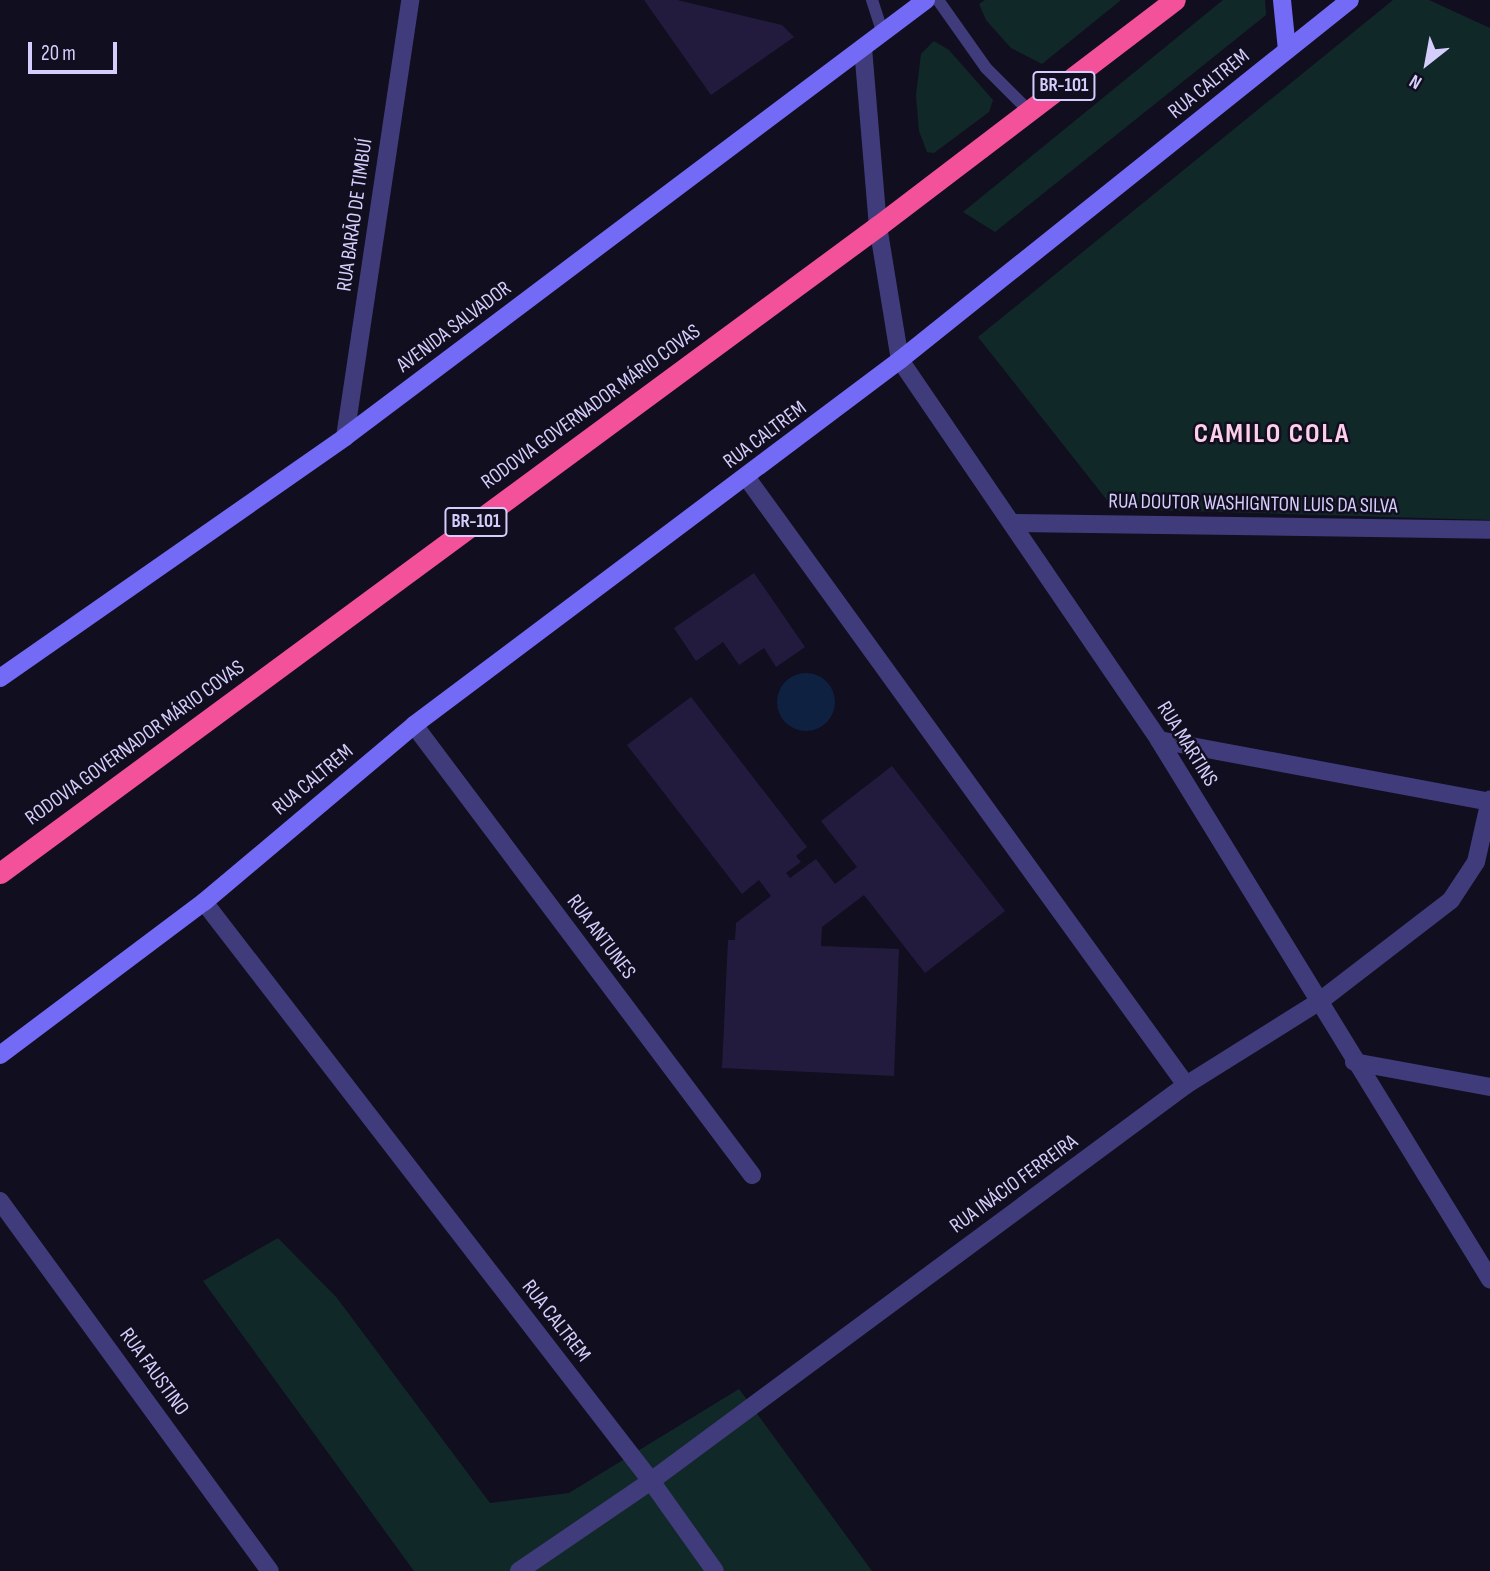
<!DOCTYPE html>
<meta charset="utf-8">
<style>
body{margin:0}
#map{position:relative;width:1490px;height:1571px;overflow:hidden;background:#110e1f;font-family:"Sofia Sans Condensed",sans-serif}
div>[style]{position:absolute}
[style*='--x']{left:calc(var(--x)*1px);top:calc(var(--y)*1px);width:calc(var(--w)*1px);rotate:calc(var(--a)*1deg)}
.green>*{inset:0;background:#112828}
.water>*{inset:0;background:#0f2141}
.round{border-radius:50%}
.building>*{inset:0;background:#231b3e}
.lane>*{height:12px;margin:-6px;padding:0 6px;transform-origin:6px;border-radius:6px;background:#403c7b}
.street>*{height:18px;margin:-9px;padding:0 9px;transform-origin:9px;border-radius:9px;background:#403c7b}
.secondary>*{height:18px;margin:-9px;padding:0 9px;transform-origin:9px;border-radius:9px;background:#736bf6}
.highway>*{height:21px;margin:-10.5px;padding:0 10.5px;transform-origin:10.5px;border-radius:10.5px;background:#f4519b}
span{translate:-50% -50%;white-space:nowrap;text-align:center;line-height:1.15;-webkit-text-stroke:5px #110e1f;paint-order:stroke}
.shield-label span{padding:2px 5px;background:#110e1f;border:2px solid;border-radius:5px;-webkit-text-stroke-width:0}
.shield-label{font-size:19px;color:#d5cefc;font-weight:700}
.street-label{font-size:21px;color:#d5cefc}
.district-label{font-size:28px;color:#fcd0eb;font-weight:700;letter-spacing:2px}
.north{position:absolute;left:1392px;top:28px;width:70px;height:70px;-webkit-text-stroke:5px #110e1f;paint-order:stroke;rotate:211deg;font-size:19px;font-weight:700;line-height:28px;text-align:center;color:#d5cefc}
.north::after{content:'';display:block;margin:auto;width:24px;height:32px;background:#d5cefc;clip-path:polygon(50% 0,100% 100%,50% 72%,0 100%)}
.scale{position:absolute;left:28px;top:42px;width:89px;height:32px;box-sizing:border-box;border:4px solid #d5cefc;border-top:0;padding-left:9px;font-size:21px;line-height:24px;white-space:nowrap;color:#d5cefc;-webkit-text-stroke:5px #110e1f;paint-order:stroke}
</style>
<div id="map">
<div class="green">
<div style="clip-path:polygon(985px 0,1121px 0,1042px 64px,1011px 48px,986px 20px,979px 4px)"></div>
<div style="clip-path:polygon(1223px 0,1265px 0,1266px 15px,995px 232px,963px 212px)"></div>
<div style="clip-path:polygon(1393px 0,1429px 0,1490px 28px,1490px 520px,1114px 509px,978px 337px)"></div>
<div style="clip-path:polygon(934px 41px,949px 50px,993px 100px,989px 112px,934px 153px,927px 152px,919px 131px,916px 95px,921px 54px)"></div>
<div style="clip-path:polygon(278px 1238px,337px 1298px,490px 1503px,569px 1493px,739px 1389px,872px 1571px,414px 1571px,203px 1281px)"></div>
</div>
<div class="water">
<div class="round" style="left:777px;top:673px;width:58px;height:58px"></div>
</div>
<div class="building">
<div style="clip-path:polygon(644px 0,677px 0,782px 25px,794px 37px,711px 95px)"></div>
<div style="clip-path:polygon(754px 573px,805px 647px,776px 667px,764px 648px,739px 665px,723px 642px,696px 661px,674px 628px)"></div>
<div style="clip-path:polygon(691px 697px,807px 847px,796px 856px,801px 862px,786px 873px,790px 878px,816px 859px,835px 884px,857px 867px,821px 821px,892px 766px,1005px 911px,925px 973px,864px 895px,822px 927px,821px 946px,899px 949px,894px 1076px,722px 1068px,728px 940px,735px 940px,736px 923px,771px 896px,759px 880px,742px 894px,627px 745px)"></div>
</div>
<div class="lane">
<div style="--x:872;--y:0;--w:35;--a:72"></div>
<div style="--x:938;--y:0;--w:83;--a:54.8"></div>
<div style="--x:986;--y:68;--w:62;--a:45"></div>
</div>
<div class="street">
<div style="--x:863;--y:48;--w:179;--a:85.2"></div>
<div style="--x:878;--y:226;--w:136;--a:80.7"></div>
<div style="--x:900;--y:360;--w:460;--a:55.7"></div>
<div style="--x:1159;--y:740;--w:633;--a:58.45"></div>
<div style="--x:345;--y:437;--w:442;--a:-81.5"></div>
<div style="--x:747;--y:478;--w:749;--a:54.12"></div>
<div style="--x:1015;--y:523;--w:475;--a:0.8"></div>
<div style="--x:414;--y:725;--w:563;--a:53.09"></div>
<div style="--x:1159;--y:740;--w:337;--a:10.6"></div>
<div style="--x:204;--y:902;--w:731;--a:52.33"></div>
<div style="--x:651;--y:1481;--w:110;--a:54.6"></div>
<div style="--x:1354;--y:1062;--w:138;--a:10.4"></div>
<div style="--x:0;--y:1201;--w:458;--a:53.9"></div>
<div style="--x:519;--y:1571;--w:160;--a:-34.3"></div>
<div style="--x:651;--y:1481;--w:666;--a:-36.51"></div>
<div style="--x:1186;--y:1085;--w:158;--a:-32.1"></div>
<div style="--x:1320;--y:1001;--w:165;--a:-37.6"></div>
<div style="--x:1451;--y:900;--w:45;--a:-56.7"></div>
<div style="--x:1476;--y:862;--w:64;--a:-77.3"></div>
</div>
<div class="secondary">
<div style="--x:1282;--y:0;--w:50;--a:84.3"></div>
<div style="--x:0;--y:678;--w:421;--a:-34.9"></div>
<div style="--x:345;--y:437;--w:727;--a:-36.95"></div>
<div style="--x:0;--y:1055;--w:255;--a:-36.9"></div>
<div style="--x:204;--y:902;--w:275;--a:-40.1"></div>
<div style="--x:414;--y:725;--w:608;--a:-36.91"></div>
<div style="--x:900;--y:360;--w:576;--a:-38.66"></div>
</div>
<div class="highway">
<div style="--x:0;--y:873;--w:1091;--a:-36.39"></div>
<div style="--x:878;--y:226;--w:373;--a:-37.3"></div>
</div>
<div class="shield-label">
<span style="left:1064px;top:86px">BR-101</span>
<span style="left:476px;top:522px">BR-101</span>
</div>
<div class="street-label">
<span style="left:1209px;top:84px;rotate:-39deg">RUA CALTREM</span>
<span style="left:355px;top:215px;rotate:-82deg">RUA BARÃO DE TIMBUÍ</span>
<span style="left:454px;top:327px;rotate:-37deg">AVENIDA SALVADOR</span>
<span style="left:591px;top:407px;rotate:-36deg">RODOVIA GOVERNADOR MÁRIO COVAS</span>
<span style="left:765px;top:435px;rotate:-37deg">RUA CALTREM</span>
<span style="left:1253px;top:504px;rotate:1deg">RUA DOUTOR WASHIGNTON LUIS DA SILVA</span>
<span style="left:135px;top:743px;rotate:-36deg">RODOVIA GOVERNADOR MÁRIO COVAS</span>
<span style="left:1187px;top:744px;rotate:58deg">RUA MARTINS</span>
<span style="left:313px;top:780px;rotate:-40deg">RUA CALTREM</span>
<span style="left:601px;top:937px;rotate:53deg">RUA ANTUNES</span>
<span style="left:1014px;top:1184px;rotate:-36deg">RUA INÁCIO FERREIRA</span>
<span style="left:556px;top:1321px;rotate:52deg">RUA CALTREM</span>
<span style="left:154px;top:1372px;rotate:54deg">RUA FAUSTINO</span>
</div>
<div class="district-label">
<span style="left:1272px;top:434px">CAMILO COLA</span>
</div>
<div class="north">N</div>
<div class="scale">20 m</div>
</div>
